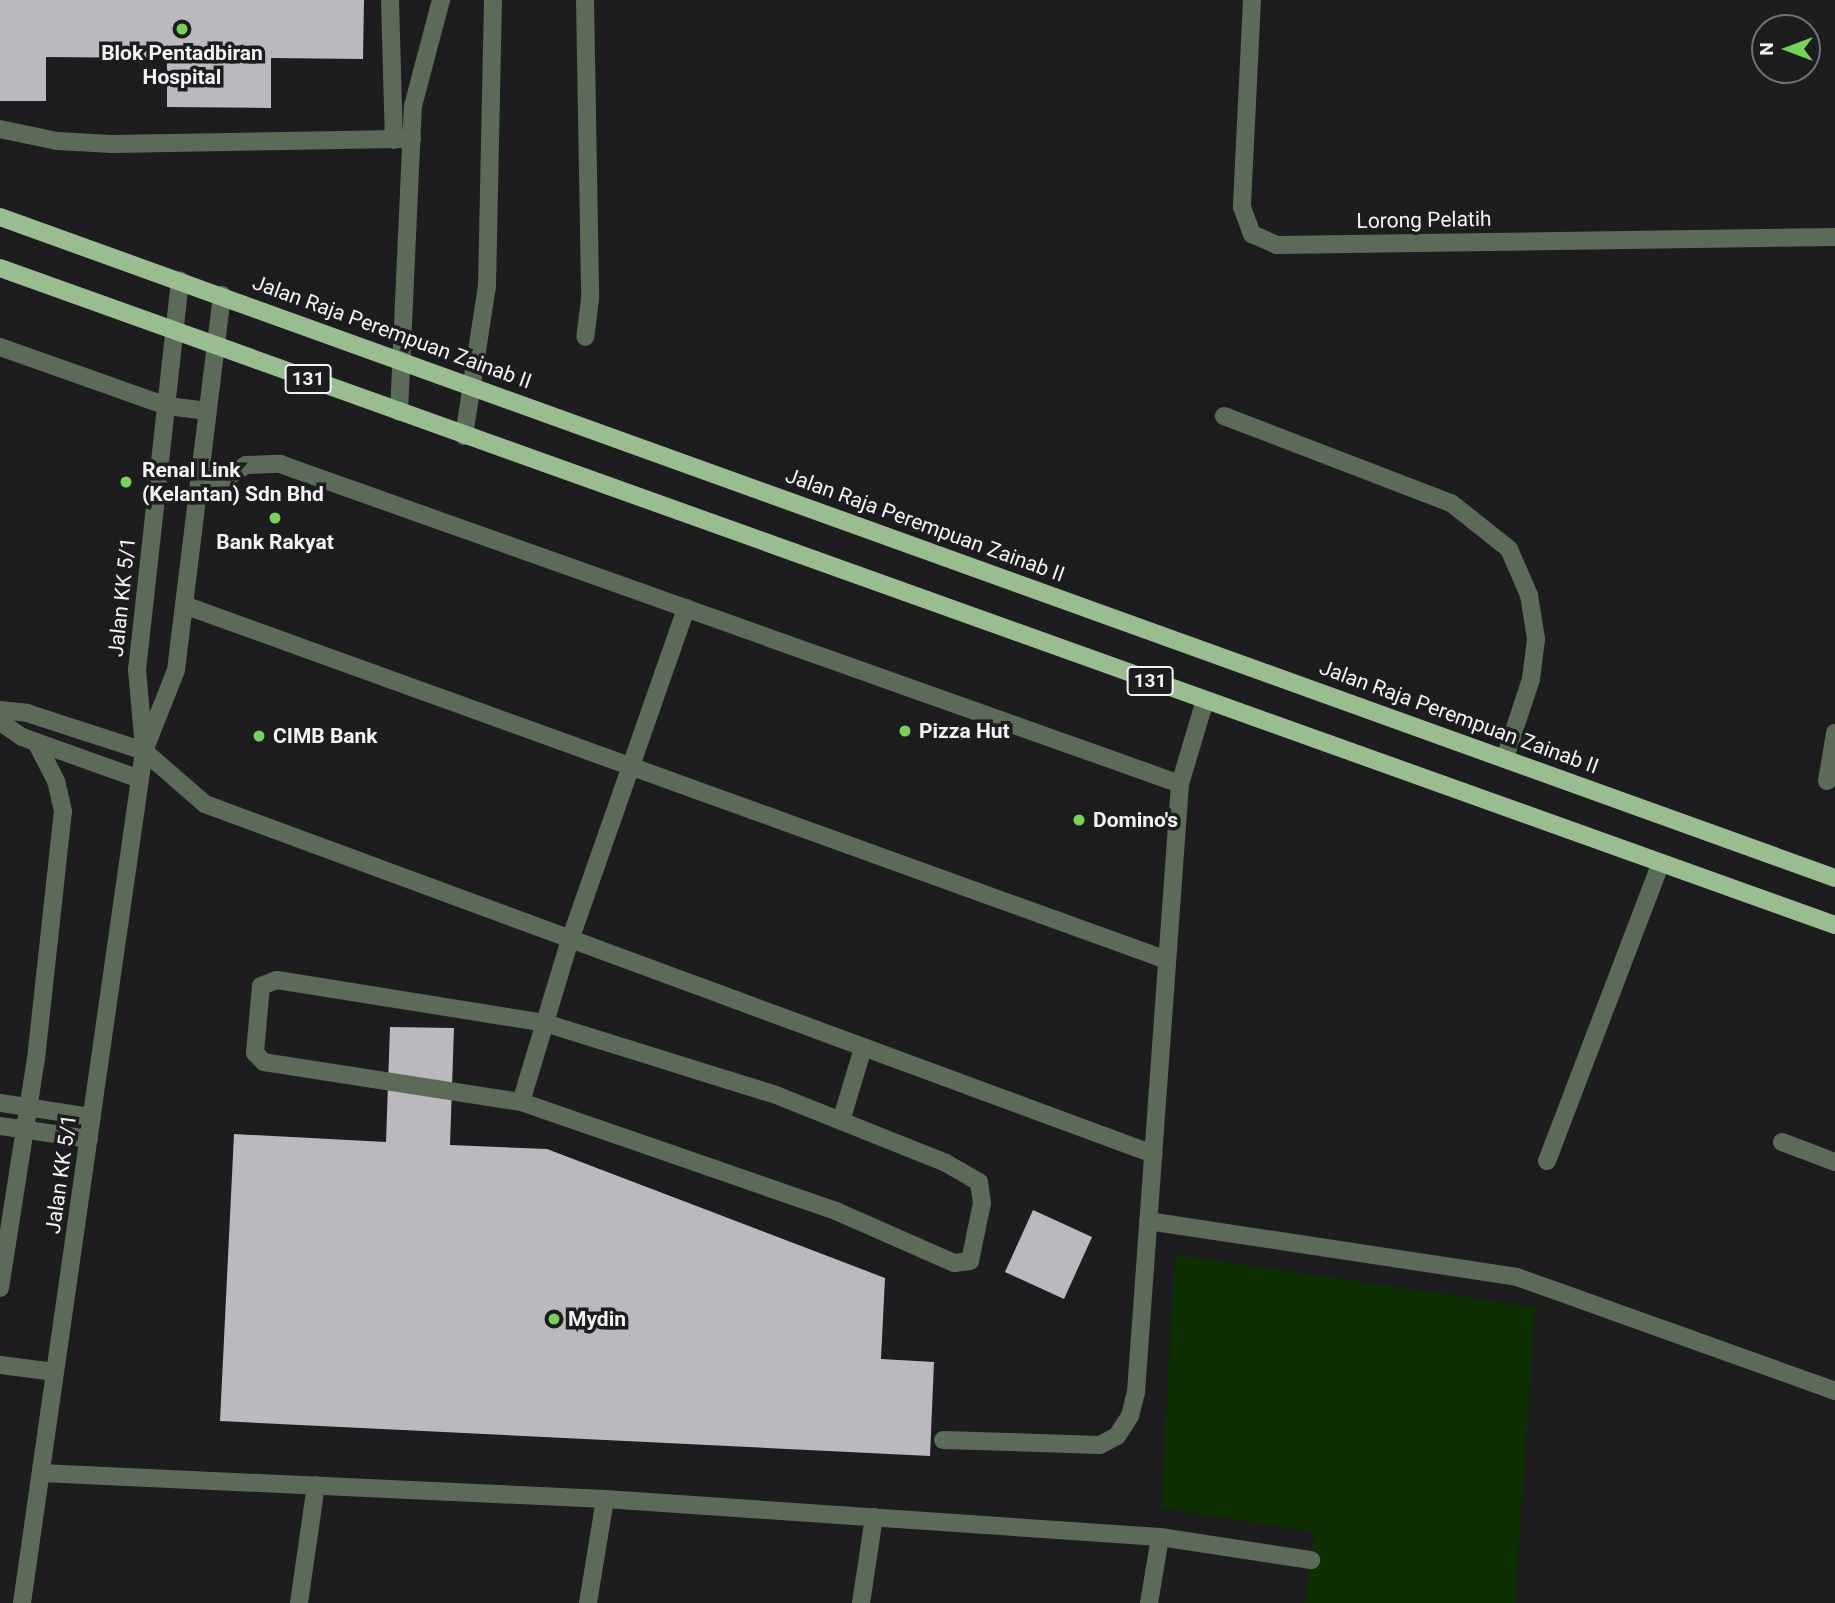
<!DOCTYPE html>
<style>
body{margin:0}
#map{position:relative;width:1835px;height:1603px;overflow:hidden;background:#1d1c1f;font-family:Roboto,sans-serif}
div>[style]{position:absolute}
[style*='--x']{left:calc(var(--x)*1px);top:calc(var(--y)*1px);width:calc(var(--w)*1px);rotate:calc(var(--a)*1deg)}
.green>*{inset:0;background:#0d2f01}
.building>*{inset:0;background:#bbb9bd}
.minor>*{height:18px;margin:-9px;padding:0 9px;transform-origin:9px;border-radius:9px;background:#5b6b57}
.major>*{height:18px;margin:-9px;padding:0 9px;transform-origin:9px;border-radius:9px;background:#9abc91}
.dots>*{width:19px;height:19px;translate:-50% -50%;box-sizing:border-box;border:4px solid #1d1c1f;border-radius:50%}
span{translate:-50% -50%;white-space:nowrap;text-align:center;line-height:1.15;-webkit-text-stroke:7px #1d1c1f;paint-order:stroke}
.shield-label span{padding:2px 5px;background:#1d1c1f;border:2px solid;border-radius:5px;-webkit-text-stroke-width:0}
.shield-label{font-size:19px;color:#f3f2f4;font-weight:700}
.poi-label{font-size:21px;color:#f3f2f4;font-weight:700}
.left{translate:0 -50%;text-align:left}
.street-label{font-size:21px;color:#f3f2f4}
.north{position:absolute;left:1751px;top:14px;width:70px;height:70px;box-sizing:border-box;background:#1d1c1f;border:2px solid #737274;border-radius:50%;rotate:270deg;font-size:19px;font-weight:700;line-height:28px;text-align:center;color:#f3f2f4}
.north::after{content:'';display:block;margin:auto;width:24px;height:32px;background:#76d25a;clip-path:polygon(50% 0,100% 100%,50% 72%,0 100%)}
</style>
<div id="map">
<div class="green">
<div style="clip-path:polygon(1175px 1255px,1535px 1307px,1515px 1603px,1305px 1603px,1315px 1532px,1161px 1508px)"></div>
</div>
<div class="building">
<div style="clip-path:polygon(0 0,364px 0,363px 59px,271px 58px,271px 108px,167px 107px,167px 58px,46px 57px,46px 101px,0 101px)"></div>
<div style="clip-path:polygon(390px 1027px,454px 1028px,450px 1145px,547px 1149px,885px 1278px,881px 1359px,934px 1362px,930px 1456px,220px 1421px,234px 1134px,386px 1142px)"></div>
<div style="clip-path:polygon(1033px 1210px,1092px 1237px,1064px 1299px,1005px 1272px)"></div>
</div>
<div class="minor">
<div style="--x:390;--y:0;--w:140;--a:88.4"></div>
<div style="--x:585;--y:0;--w:299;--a:89"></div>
<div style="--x:590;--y:299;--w:38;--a:97"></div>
<div style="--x:1252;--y:0;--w:207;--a:92.8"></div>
<div style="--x:1242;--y:207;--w:29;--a:70"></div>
<div style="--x:1252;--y:234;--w:27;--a:24"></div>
<div style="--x:1277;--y:245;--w:558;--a:-0.82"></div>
<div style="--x:0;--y:129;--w:58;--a:11.9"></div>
<div style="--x:57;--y:141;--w:55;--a:3.1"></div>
<div style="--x:112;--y:144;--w:300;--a:-1"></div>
<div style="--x:0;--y:347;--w:177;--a:19.5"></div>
<div style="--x:167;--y:406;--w:41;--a:7"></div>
<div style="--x:399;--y:412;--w:306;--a:-87.4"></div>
<div style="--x:413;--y:106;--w:110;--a:-75.2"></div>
<div style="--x:1224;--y:416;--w:243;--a:21"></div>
<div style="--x:1451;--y:503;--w:74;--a:38.4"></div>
<div style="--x:1509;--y:549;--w:50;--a:66.5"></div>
<div style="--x:1529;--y:595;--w:45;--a:81"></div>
<div style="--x:1536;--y:639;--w:40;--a:97.1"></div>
<div style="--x:1531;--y:679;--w:83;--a:108.2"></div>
<div style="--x:464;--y:436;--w:152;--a:-81.3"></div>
<div style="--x:487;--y:286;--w:286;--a:-88.8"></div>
<div style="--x:198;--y:497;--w:58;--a:-33.7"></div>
<div style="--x:246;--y:465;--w:34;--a:-2"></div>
<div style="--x:280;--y:464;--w:955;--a:19.57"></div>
<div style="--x:184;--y:605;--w:1045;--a:19.86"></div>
<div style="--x:0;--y:710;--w:27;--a:6"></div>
<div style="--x:27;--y:713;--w:123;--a:18"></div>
<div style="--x:144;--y:751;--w:81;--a:41"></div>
<div style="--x:205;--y:804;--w:1011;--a:20.26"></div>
<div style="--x:0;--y:722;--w:27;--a:34"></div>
<div style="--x:22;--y:737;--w:125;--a:19.6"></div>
<div style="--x:144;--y:748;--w:78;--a:-95.1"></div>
<div style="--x:137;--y:670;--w:392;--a:-83.7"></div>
<div style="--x:1827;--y:781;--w:49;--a:-80.5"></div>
<div style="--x:277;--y:980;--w:271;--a:9.1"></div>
<div style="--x:545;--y:1023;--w:242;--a:17.3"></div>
<div style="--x:776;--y:1095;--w:183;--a:21.8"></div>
<div style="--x:946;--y:1163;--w:38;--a:30"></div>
<div style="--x:979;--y:1182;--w:21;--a:82"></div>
<div style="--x:982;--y:1203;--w:59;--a:101.7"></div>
<div style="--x:970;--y:1261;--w:16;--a:173"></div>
<div style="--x:954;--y:1263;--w:129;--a:-156.2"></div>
<div style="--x:836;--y:1211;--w:333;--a:-160.9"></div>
<div style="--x:521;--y:1102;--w:260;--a:-171.2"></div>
<div style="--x:264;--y:1062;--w:13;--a:-135"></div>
<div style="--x:255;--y:1053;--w:67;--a:-84.9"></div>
<div style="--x:261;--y:986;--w:17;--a:-21"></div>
<div style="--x:521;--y:1102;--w:169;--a:-73.2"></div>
<div style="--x:570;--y:940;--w:352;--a:-70.7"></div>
<div style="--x:0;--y:1103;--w:93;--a:8.7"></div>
<div style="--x:841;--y:1121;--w:76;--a:-73.2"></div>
<div style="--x:0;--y:1126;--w:90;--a:8.3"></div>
<div style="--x:1782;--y:1142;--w:57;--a:20.7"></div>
<div style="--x:1547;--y:1161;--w:319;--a:-69.1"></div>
<div style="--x:1148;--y:1221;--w:373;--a:8.6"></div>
<div style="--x:1517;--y:1277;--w:338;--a:19.7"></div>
<div style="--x:0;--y:1288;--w:232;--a:-81.1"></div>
<div style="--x:36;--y:1059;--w:249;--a:-83.8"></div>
<div style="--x:63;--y:811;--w:31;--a:-103"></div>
<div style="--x:56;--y:781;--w:44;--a:-117.1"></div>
<div style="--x:0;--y:1365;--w:55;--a:7.3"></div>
<div style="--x:943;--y:1440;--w:157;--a:1.8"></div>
<div style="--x:1100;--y:1445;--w:19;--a:-28"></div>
<div style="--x:1117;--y:1436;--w:24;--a:-57"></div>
<div style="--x:1130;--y:1416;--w:25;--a:-76"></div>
<div style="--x:1136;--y:1392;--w:610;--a:-85.86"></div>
<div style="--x:1180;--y:784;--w:88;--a:-73.4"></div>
<div style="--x:41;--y:1473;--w:565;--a:2.64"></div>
<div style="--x:605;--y:1499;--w:556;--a:3.92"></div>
<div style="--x:1160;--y:1537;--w:153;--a:8.7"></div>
<div style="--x:22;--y:1603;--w:861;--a:-81.85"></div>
<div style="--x:144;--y:751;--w:87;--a:-68.4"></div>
<div style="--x:176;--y:670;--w:378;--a:-83"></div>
<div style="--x:299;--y:1603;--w:119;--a:-81.8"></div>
<div style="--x:588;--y:1603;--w:105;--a:-80.7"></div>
<div style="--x:861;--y:1603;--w:87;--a:-81.4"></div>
<div style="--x:1149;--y:1603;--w:67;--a:-80.5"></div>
</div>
<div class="major">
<div style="--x:0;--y:217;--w:1950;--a:19.81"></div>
<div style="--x:0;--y:268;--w:1949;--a:19.7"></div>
</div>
<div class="dots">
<div style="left:182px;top:29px;background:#76d25a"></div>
<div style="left:126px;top:482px;background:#76d25a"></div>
<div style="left:275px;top:518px;background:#76d25a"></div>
<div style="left:905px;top:731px;background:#76d25a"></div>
<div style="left:259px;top:736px;background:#76d25a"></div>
<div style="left:1079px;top:820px;background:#76d25a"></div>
<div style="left:554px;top:1319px;background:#76d25a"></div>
</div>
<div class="shield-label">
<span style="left:308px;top:379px">131</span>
<span style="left:1150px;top:681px">131</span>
</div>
<div class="poi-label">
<span style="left:182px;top:65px">Blok Pentadbiran<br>Hospital</span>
<span class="left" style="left:142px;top:482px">Renal Link<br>(Kelantan) Sdn Bhd</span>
<span style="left:275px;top:542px">Bank Rakyat</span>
<span class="left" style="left:919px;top:731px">Pizza Hut</span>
<span class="left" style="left:273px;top:736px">CIMB Bank</span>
<span class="left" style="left:1093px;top:820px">Domino's</span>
<span class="left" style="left:568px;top:1319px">Mydin</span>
</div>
<div class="street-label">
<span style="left:1424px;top:220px;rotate:-1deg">Lorong Pelatih</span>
<span style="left:392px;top:332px;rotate:20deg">Jalan Raja Perempuan Zainab II</span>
<span style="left:925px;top:525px;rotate:20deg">Jalan Raja Perempuan Zainab II</span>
<span style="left:122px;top:597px;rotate:-84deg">Jalan KK 5/1</span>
<span style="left:1459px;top:717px;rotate:20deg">Jalan Raja Perempuan Zainab II</span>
<span style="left:61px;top:1174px;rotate:-82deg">Jalan KK 5/1</span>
</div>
<div class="north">N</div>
</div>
